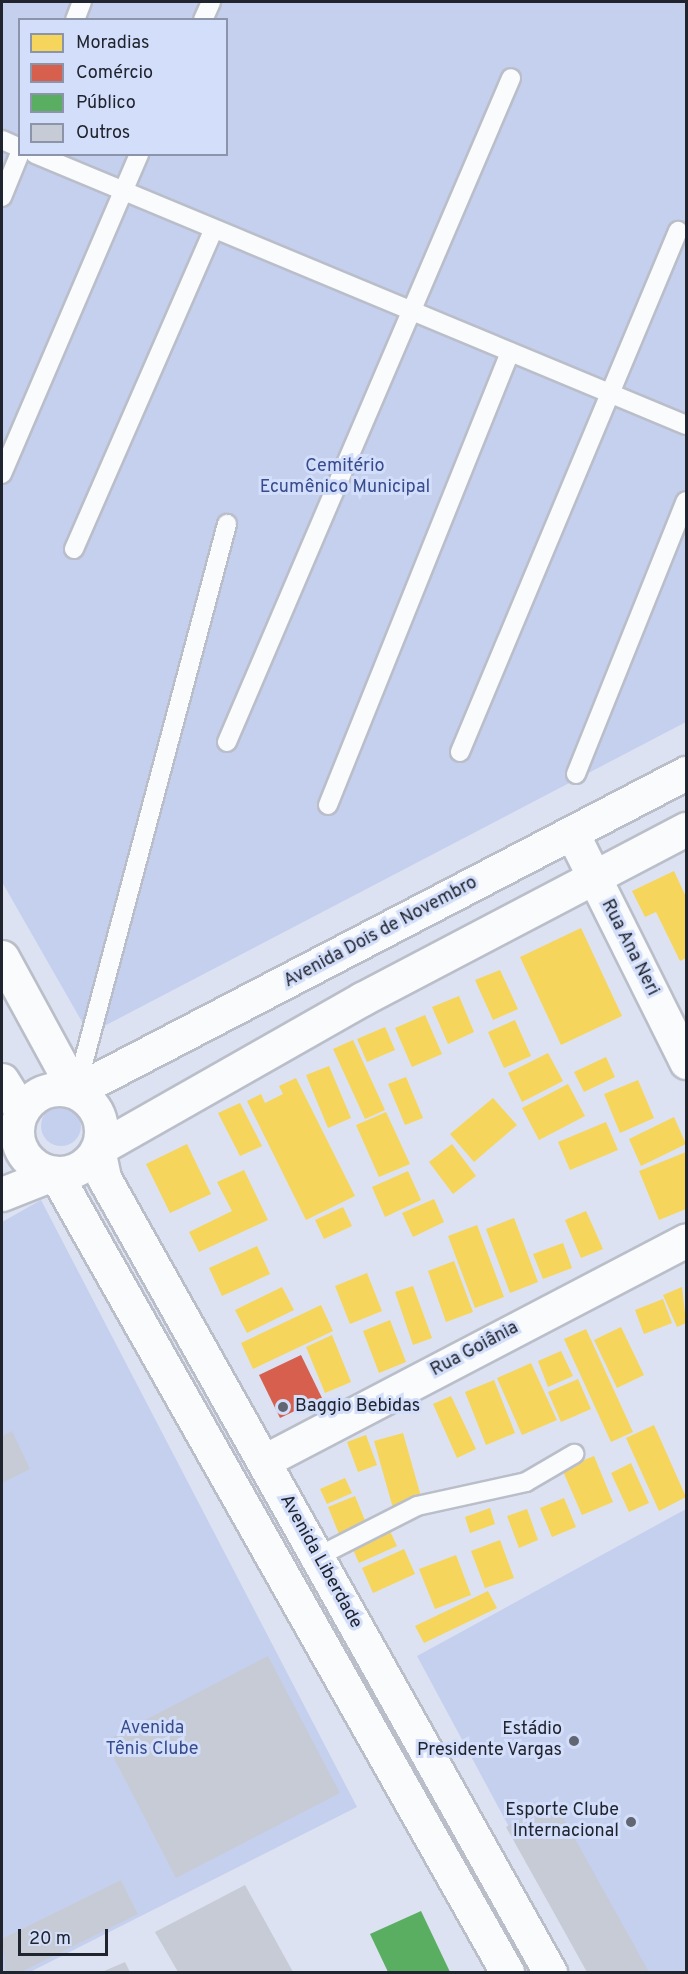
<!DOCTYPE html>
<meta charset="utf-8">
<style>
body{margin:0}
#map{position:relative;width:688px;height:1974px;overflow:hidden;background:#dce2f1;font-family:Overpass,sans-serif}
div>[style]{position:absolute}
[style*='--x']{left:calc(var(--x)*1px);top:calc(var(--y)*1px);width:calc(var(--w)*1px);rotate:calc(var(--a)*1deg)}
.green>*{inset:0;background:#c5d0ee}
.round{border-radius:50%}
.homes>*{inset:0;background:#f6d55c}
.shops>*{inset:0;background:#d6604d}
.public>*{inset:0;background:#5aae61}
.building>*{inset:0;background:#c6cbd6}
.roads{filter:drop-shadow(2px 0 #babec9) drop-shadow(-2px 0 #babec9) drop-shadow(0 2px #babec9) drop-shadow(0 -2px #babec9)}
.lane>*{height:18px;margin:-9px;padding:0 9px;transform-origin:9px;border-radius:9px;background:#fafbfd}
.street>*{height:33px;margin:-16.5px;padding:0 16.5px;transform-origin:16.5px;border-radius:16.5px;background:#fafbfd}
.secondary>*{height:33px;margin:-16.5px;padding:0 16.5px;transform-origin:16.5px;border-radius:16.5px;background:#fafbfd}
.secondary>.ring{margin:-16.5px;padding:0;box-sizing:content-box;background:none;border:33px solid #fafbfd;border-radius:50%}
.dots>*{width:16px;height:16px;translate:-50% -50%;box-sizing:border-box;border:3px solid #d3defa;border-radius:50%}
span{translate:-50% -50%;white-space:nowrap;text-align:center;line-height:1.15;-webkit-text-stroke:6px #d3defa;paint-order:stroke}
.park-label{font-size:18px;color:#374b8d}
.street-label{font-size:18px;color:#20242e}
.poi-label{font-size:18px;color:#20242e}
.left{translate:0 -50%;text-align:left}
.right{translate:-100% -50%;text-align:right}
.frame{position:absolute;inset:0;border:3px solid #20242e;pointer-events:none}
.legend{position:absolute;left:18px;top:18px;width:210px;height:138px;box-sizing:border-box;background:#d3defa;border:2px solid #8b94a8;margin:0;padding:8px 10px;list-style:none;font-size:18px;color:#20242e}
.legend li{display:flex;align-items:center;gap:12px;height:30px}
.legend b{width:30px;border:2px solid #8b94a8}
.scale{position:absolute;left:18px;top:1929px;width:90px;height:27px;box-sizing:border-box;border:3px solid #20242e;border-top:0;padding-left:8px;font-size:18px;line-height:21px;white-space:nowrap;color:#20242e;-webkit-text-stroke:4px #d3defa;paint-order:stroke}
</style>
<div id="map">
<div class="green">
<div style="clip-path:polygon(evenodd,2px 2px,686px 2px,686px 722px,89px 1034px,2px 882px,2px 2px,20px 20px,226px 20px,226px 154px,20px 154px,20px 20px)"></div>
<div class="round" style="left:41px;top:1106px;width:40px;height:40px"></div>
<div style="clip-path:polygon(41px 1200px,357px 1807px,30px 1972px,2px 1972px,2px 1222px)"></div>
<div style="clip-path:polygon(686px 1509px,686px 1972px,587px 1972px,417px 1656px)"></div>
</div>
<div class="homes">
<div style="clip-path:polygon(674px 871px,686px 897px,686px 958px,680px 961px,656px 912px,645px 917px,632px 891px)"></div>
<div style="clip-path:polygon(581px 928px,622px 1016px,561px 1045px,520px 957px)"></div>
<div style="clip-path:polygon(500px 970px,518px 1009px,493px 1020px,475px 980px)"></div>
<div style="clip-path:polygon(459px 996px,474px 1032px,448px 1044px,432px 1007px)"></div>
<div style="clip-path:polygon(425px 1015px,442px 1054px,412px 1067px,395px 1028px)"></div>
<div style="clip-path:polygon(515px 1020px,531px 1056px,504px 1068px,488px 1032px)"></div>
<div style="clip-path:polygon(385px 1027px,395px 1050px,367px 1062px,357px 1039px)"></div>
<div style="clip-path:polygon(353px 1040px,385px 1110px,365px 1119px,333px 1049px)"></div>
<div style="clip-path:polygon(548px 1053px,563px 1081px,522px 1102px,508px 1073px)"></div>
<div style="clip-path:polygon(606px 1057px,615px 1077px,584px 1092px,574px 1072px)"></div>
<div style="clip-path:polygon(329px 1066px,351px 1118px,328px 1128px,306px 1075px)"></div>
<div style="clip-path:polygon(406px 1077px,423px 1118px,405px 1125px,388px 1084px)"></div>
<div style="clip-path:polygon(296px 1078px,355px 1196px,306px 1220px,247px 1101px,261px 1094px,265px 1103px,283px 1094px,279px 1086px)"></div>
<div style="clip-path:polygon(638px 1080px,654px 1118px,620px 1133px,604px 1094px)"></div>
<div style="clip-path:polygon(568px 1084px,585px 1116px,539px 1140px,522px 1108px)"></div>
<div style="clip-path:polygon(493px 1098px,517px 1125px,474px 1162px,450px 1134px)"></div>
<div style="clip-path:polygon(240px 1103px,262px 1146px,240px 1156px,218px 1113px)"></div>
<div style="clip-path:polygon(386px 1112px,410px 1164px,379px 1177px,356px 1125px)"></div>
<div style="clip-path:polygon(674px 1117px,686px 1144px,641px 1166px,629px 1139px)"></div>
<div style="clip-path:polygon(606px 1122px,618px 1150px,570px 1170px,558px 1142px)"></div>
<div style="clip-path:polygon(187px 1144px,211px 1194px,170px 1213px,146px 1164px)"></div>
<div style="clip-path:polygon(452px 1144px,476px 1176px,453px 1194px,429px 1162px)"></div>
<div style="clip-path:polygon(686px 1152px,686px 1209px,659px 1220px,639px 1171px)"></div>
<div style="clip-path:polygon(244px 1170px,268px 1220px,199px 1252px,189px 1232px,232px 1211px,217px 1182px)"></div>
<div style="clip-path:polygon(408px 1171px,421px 1200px,385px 1217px,372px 1187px)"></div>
<div style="clip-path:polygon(434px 1199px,444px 1222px,413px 1237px,402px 1213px)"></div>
<div style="clip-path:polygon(343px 1207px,352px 1226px,324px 1239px,315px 1220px)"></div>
<div style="clip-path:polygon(586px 1211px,603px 1249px,581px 1258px,565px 1220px)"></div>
<div style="clip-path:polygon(514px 1218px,538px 1282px,510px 1293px,486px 1229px)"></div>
<div style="clip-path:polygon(477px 1225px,504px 1297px,475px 1308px,448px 1236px)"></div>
<div style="clip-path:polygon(563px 1243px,572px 1268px,543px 1279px,533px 1254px)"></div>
<div style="clip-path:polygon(257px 1246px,270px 1274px,222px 1296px,209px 1268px)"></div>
<div style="clip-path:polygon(454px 1261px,473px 1312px,446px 1322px,428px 1271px)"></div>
<div style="clip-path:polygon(367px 1273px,382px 1311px,350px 1324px,335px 1286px)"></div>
<div style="clip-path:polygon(413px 1286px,432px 1338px,413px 1345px,395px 1292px)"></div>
<div style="clip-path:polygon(282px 1287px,294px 1310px,247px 1333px,235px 1310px)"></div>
<div style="clip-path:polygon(682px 1287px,686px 1323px,677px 1327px,663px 1295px)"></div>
<div style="clip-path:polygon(663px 1299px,672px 1323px,644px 1334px,635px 1310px)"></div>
<div style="clip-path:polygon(321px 1305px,333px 1331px,253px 1369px,241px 1343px)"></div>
<div style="clip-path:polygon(390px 1320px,406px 1362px,379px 1373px,363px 1331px)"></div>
<div style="clip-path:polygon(621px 1327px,644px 1375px,617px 1388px,594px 1340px)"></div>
<div style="clip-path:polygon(586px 1329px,633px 1432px,611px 1442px,564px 1339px)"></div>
<div style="clip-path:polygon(332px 1335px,351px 1382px,325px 1393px,306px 1347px)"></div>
<div style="clip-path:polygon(561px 1351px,573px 1376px,548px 1387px,538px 1361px)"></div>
<div style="clip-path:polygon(531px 1363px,557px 1420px,522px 1435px,497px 1378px)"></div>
<div style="clip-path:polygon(578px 1379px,591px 1409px,561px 1422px,548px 1392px)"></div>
<div style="clip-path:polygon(494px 1380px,515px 1433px,486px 1445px,465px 1392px)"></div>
<div style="clip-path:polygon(451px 1396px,476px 1449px,457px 1458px,433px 1404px)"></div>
<div style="clip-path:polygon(654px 1425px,686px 1497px,659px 1511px,626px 1438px)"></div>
<div style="clip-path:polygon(403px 1433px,422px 1500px,393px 1508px,374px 1441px)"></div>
<div style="clip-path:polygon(366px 1435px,377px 1465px,358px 1472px,347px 1442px)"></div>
<div style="clip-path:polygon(594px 1456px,613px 1502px,582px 1515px,562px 1469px)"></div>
<div style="clip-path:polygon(631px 1463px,649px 1503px,629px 1512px,611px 1473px)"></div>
<div style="clip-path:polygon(345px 1478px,352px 1493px,327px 1504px,320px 1489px)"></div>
<div style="clip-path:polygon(355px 1496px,368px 1528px,341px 1539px,328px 1507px)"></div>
<div style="clip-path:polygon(564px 1498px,576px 1527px,552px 1537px,540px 1508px)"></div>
<div style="clip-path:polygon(490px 1508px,495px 1524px,470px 1533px,465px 1517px)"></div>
<div style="clip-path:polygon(527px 1509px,538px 1540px,519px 1548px,507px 1516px)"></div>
<div style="clip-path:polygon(389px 1529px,397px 1546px,359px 1563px,351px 1545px)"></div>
<div style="clip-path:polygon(500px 1540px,514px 1578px,485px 1588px,471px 1551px)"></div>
<div style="clip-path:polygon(404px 1549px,415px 1574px,373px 1593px,362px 1568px)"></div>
<div style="clip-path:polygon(456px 1555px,471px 1595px,435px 1609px,419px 1569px)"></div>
<div style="clip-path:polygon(488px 1591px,497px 1608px,424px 1643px,415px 1626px)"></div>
</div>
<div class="shops">
<div style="clip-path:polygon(301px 1355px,322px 1398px,280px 1418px,259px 1375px)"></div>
</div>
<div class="public">
<div style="clip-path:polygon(421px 1911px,450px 1972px,388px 1972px,370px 1934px)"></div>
</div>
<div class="building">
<div style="clip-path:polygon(12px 1431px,30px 1469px,2px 1483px,2px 1436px)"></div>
<div style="clip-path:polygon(268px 1656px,340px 1793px,176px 1878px,105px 1741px)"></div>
<div style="clip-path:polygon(554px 1801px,649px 1972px,587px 1972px,506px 1827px)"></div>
<div style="clip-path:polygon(121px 1880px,138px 1914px,21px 1972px,6px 1972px,2px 1939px)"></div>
<div style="clip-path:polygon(245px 1885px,293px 1972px,178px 1972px,155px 1932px)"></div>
<div style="clip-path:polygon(125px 1962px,130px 1972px,102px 1972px)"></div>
</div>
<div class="roads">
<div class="lane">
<div style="--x:75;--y:20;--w:19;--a:-69"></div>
<div style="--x:203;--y:20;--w:20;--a:-66"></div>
<div style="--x:2;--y:140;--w:20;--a:24"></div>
<div style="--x:35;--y:154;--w:705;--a:22.6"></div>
<div style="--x:2;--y:197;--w:48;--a:-67.8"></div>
<div style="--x:2;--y:474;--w:348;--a:-66.8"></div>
<div style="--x:74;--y:549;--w:349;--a:-66.4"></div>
<div style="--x:227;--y:742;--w:722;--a:-66.84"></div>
<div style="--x:460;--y:752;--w:565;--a:-67.29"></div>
<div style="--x:576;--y:774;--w:294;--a:-68.1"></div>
<div style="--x:328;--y:805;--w:488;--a:-68.1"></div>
<div style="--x:76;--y:1090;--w:586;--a:-75.06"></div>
<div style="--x:317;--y:1557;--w:112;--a:-27"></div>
<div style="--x:417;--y:1506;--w:112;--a:-12.4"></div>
<div style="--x:526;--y:1482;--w:56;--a:-30.3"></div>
</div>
<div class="street">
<div style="--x:572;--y:833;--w:256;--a:63.5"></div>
<div style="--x:264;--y:1461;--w:476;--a:-27.6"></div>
</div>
<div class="secondary">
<div style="--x:2;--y:957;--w:153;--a:61.4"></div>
<div style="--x:2;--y:1080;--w:36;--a:58"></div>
<div class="ring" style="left:17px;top:1089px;width:51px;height:51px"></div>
<div style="--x:75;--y:1091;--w:689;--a:-27.5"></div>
<div style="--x:98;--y:1149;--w:30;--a:78"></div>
<div style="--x:104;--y:1178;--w:911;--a:60.68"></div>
<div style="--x:98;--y:1149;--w:304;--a:-29.6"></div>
<div style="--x:362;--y:999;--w:366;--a:-27.7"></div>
<div style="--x:55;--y:1173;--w:918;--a:60.5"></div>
<div style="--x:2;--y:1194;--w:57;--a:-21.6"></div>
</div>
</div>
<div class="dots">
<div style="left:283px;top:1407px;background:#626672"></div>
<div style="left:574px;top:1741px;background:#626672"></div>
<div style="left:631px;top:1822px;background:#626672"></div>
</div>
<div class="park-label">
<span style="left:345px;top:478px">Cemitério<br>Ecumênico Municipal</span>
<span style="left:152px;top:1740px">Avenida<br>Tênis Clube</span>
</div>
<div class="street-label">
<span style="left:381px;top:933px;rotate:-28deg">Avenida Dois de Novembro</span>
<span style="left:629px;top:948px;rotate:63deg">Rua Ana Neri</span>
<span style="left:475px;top:1350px;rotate:-28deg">Rua Goiânia</span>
<span style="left:320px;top:1562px;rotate:61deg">Avenida Liberdade</span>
</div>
<div class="poi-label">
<span class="left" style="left:295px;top:1407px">Baggio Bebidas</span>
<span class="right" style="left:562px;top:1741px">Estádio<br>Presidente Vargas</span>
<span class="right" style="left:619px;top:1822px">Esporte Clube<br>Internacional</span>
</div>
<div class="frame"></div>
<ul class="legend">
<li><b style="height:16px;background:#f6d55c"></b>Moradias</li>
<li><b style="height:16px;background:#d6604d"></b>Comércio</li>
<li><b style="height:16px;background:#5aae61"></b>Público</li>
<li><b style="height:16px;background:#c6cbd6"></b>Outros</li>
</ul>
<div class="scale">20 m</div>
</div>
